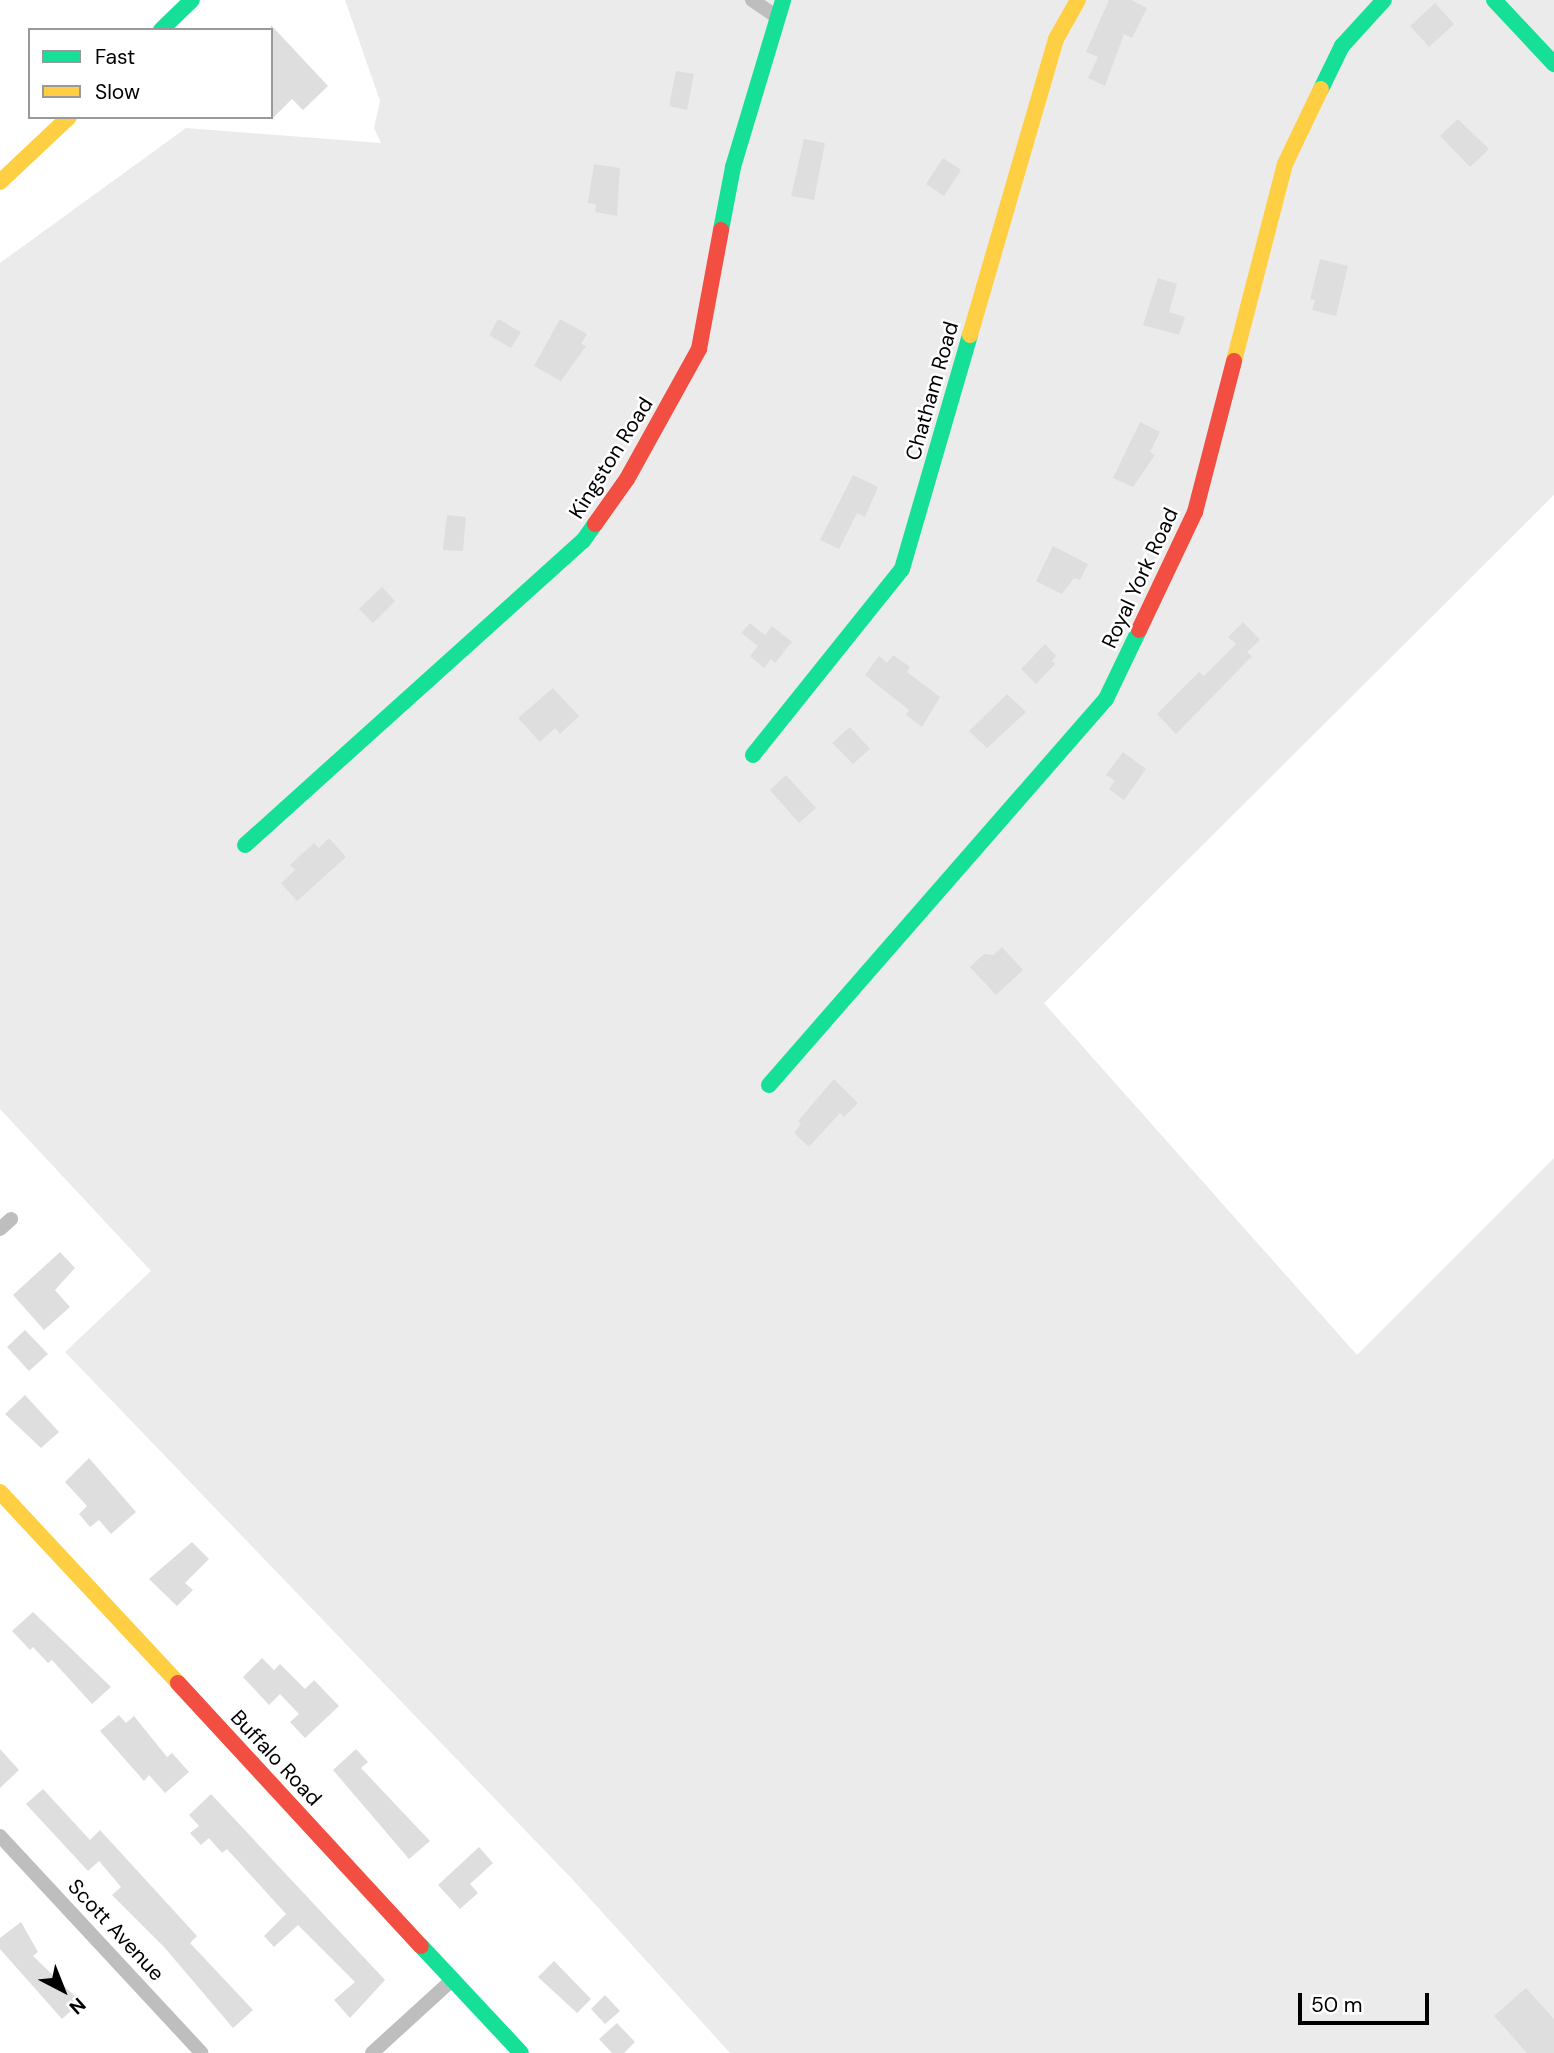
<!DOCTYPE html>
<style>
body{margin:0}
#map{position:relative;width:1554px;height:2053px;overflow:hidden;background:#fff;font-family:"DM Sans",sans-serif}
div>[style]{position:absolute}
[style*='--x']{left:calc(var(--x)*1px);top:calc(var(--y)*1px);width:calc(var(--w)*1px);rotate:calc(var(--a)*1deg)}
.green>*{inset:0;background:#ebebeb}
.building>*{inset:0;background:#dedede}
.street>*{height:14px;margin:-7px;padding:0 7px;transform-origin:7px;border-radius:7px;background:#bebebe}
.fast>*{height:16px;margin:-8px;padding:0 8px;transform-origin:8px;border-radius:8px;background:#16e098}
.slow>*{height:16px;margin:-8px;padding:0 8px;transform-origin:8px;border-radius:8px;background:#ffcf43}
.jam>*{height:16px;margin:-8px;padding:0 8px;transform-origin:8px;border-radius:8px;background:#f24e42}
span{translate:-50% -50%;white-space:nowrap;text-align:center;line-height:1.15;-webkit-text-stroke:5px #fff;paint-order:stroke}
.street-label{font-size:21px;color:#000}
.legend{position:absolute;left:28px;top:28px;width:245px;height:91px;box-sizing:border-box;background:#fff;border:2px solid #999;margin:0;padding:9px 12px;list-style:none;font-size:21px;color:#000}
.legend li{display:flex;align-items:center;gap:14px;height:35px}
.legend b{width:35px;border:2px solid #999}
.north{position:absolute;left:28px;top:1955px;width:70px;height:70px;-webkit-text-stroke:5px #fff;paint-order:stroke;rotate:138deg;font-size:19px;font-weight:700;line-height:28px;text-align:center;color:#000}
.north::after{content:'';display:block;margin:auto;width:24px;height:32px;background:#000;clip-path:polygon(50% 0,100% 100%,50% 72%,0 100%)}
.scale{position:absolute;left:1298px;top:1993px;width:131px;height:32px;box-sizing:border-box;border:4px solid #000;border-top:0;padding-left:9px;font-size:21px;line-height:24px;white-space:nowrap;color:#000;-webkit-text-stroke:5px #fff;paint-order:stroke}
</style>
<div id="map">
<div class="green">
<div style="clip-path:polygon(345px 0,1554px 0,1554px 495px,1044px 1003px,1357px 1355px,1554px 1158px,1554px 2053px,730px 2053px,573px 1880px,65px 1352px,151px 1271px,0 1109px,0 263px,186px 128px,381px 143px,374px 128px,380px 101px)"></div>
</div>
<div class="building">
<div style="clip-path:polygon(1109px 0,1131px 0,1147px 8px,1132px 38px,1124px 34px,1105px 86px,1088px 78px,1098px 57px,1086px 52px)"></div>
<div style="clip-path:polygon(1435px 3px,1454px 24px,1429px 47px,1410px 26px)"></div>
<div style="clip-path:polygon(271px 25px,328px 86px,303px 110px,292px 99px,271px 120px)"></div>
<div style="clip-path:polygon(676px 71px,694px 74px,687px 110px,669px 106px)"></div>
<div style="clip-path:polygon(1458px 119px,1489px 149px,1470px 167px,1440px 136px)"></div>
<div style="clip-path:polygon(804px 139px,825px 143px,814px 200px,791px 196px)"></div>
<div style="clip-path:polygon(943px 158px,961px 170px,944px 196px,926px 184px)"></div>
<div style="clip-path:polygon(594px 164px,620px 168px,617px 216px,595px 212px,596px 204px,588px 203px)"></div>
<div style="clip-path:polygon(1320px 259px,1348px 266px,1336px 316px,1312px 310px,1315px 300px,1310px 299px)"></div>
<div style="clip-path:polygon(1158px 278px,1177px 284px,1169px 312px,1185px 317px,1179px 335px,1143px 325px)"></div>
<div style="clip-path:polygon(498px 319px,521px 332px,511px 348px,489px 335px)"></div>
<div style="clip-path:polygon(560px 319px,587px 334px,581px 344px,586px 346px,561px 381px,534px 366px)"></div>
<div style="clip-path:polygon(1140px 422px,1160px 432px,1150px 452px,1155px 455px,1133px 487px,1113px 478px)"></div>
<div style="clip-path:polygon(853px 475px,878px 487px,865px 517px,857px 513px,839px 549px,820px 540px)"></div>
<div style="clip-path:polygon(447px 515px,466px 517px,463px 551px,443px 550px)"></div>
<div style="clip-path:polygon(1053px 546px,1088px 564px,1080px 580px,1074px 578px,1062px 594px,1036px 581px)"></div>
<div style="clip-path:polygon(382px 587px,395px 601px,373px 623px,359px 609px)"></div>
<div style="clip-path:polygon(1243px 622px,1260px 640px,1247px 652px,1252px 656px,1176px 734px,1157px 714px,1199px 672px,1204px 676px,1236px 644px,1228px 637px)"></div>
<div style="clip-path:polygon(750px 623px,765px 635px,772px 626px,792px 642px,775px 663px,771px 659px,764px 668px,750px 656px,758px 646px,741px 633px)"></div>
<div style="clip-path:polygon(1045px 644px,1056px 656px,1052px 661px,1055px 664px,1036px 684px,1021px 669px)"></div>
<div style="clip-path:polygon(893px 655px,910px 667px,907px 672px,940px 697px,922px 727px,906px 715px,909px 710px,865px 675px,879px 656px,887px 663px)"></div>
<div style="clip-path:polygon(553px 688px,579px 716px,560px 734px,555px 728px,540px 742px,518px 718px)"></div>
<div style="clip-path:polygon(1007px 694px,1026px 712px,987px 748px,969px 731px)"></div>
<div style="clip-path:polygon(850px 727px,870px 749px,853px 764px,832px 743px)"></div>
<div style="clip-path:polygon(1123px 752px,1146px 769px,1124px 800px,1109px 789px,1115px 781px,1106px 775px)"></div>
<div style="clip-path:polygon(786px 775px,816px 808px,799px 823px,770px 790px)"></div>
<div style="clip-path:polygon(329px 838px,346px 857px,297px 901px,281px 883px,295px 870px,290px 865px,314px 843px,319px 848px)"></div>
<div style="clip-path:polygon(1002px 947px,1023px 970px,996px 995px,970px 967px,984px 954px,993px 955px)"></div>
<div style="clip-path:polygon(834px 1079px,858px 1103px,844px 1117px,840px 1113px,809px 1147px,794px 1133px,801px 1124px,798px 1121px)"></div>
<div style="clip-path:polygon(60px 1252px,75px 1268px,55px 1290px,70px 1307px,44px 1330px,13px 1295px)"></div>
<div style="clip-path:polygon(25px 1330px,48px 1354px,29px 1371px,7px 1347px)"></div>
<div style="clip-path:polygon(25px 1395px,59px 1432px,41px 1448px,5px 1414px)"></div>
<div style="clip-path:polygon(89px 1458px,136px 1512px,111px 1534px,99px 1520px,90px 1527px,79px 1514px,87px 1506px,65px 1482px)"></div>
<div style="clip-path:polygon(192px 1542px,209px 1559px,185px 1583px,193px 1590px,177px 1606px,149px 1579px)"></div>
<div style="clip-path:polygon(33px 1612px,111px 1687px,92px 1704px,52px 1660px,48px 1663px,33px 1647px,30px 1650px,12px 1631px)"></div>
<div style="clip-path:polygon(262px 1658px,274px 1670px,280px 1664px,305px 1689px,314px 1680px,339px 1706px,305px 1738px,290px 1722px,299px 1714px,280px 1694px,269px 1705px,243px 1677px)"></div>
<div style="clip-path:polygon(119px 1715px,126px 1723px,134px 1716px,167px 1757px,172px 1753px,189px 1772px,165px 1793px,149px 1775px,144px 1781px,100px 1731px)"></div>
<div style="clip-path:polygon(0 1749px,19px 1770px,0 1788px)"></div>
<div style="clip-path:polygon(356px 1749px,368px 1762px,361px 1768px,430px 1841px,409px 1859px,333px 1770px)"></div>
<div style="clip-path:polygon(43px 1789px,90px 1840px,100px 1830px,197px 1936px,190px 1943px,253px 2010px,233px 2028px,164px 1947px,112px 1895px,121px 1887px,99px 1861px,88px 1871px,26px 1804px)"></div>
<div style="clip-path:polygon(211px 1794px,385px 1980px,350px 2018px,334px 2000px,355px 1982px,298px 1925px,274px 1947px,264px 1936px,286px 1914px,227px 1849px,222px 1853px,209px 1838px,201px 1845px,190px 1833px,199px 1826px,189px 1815px)"></div>
<div style="clip-path:polygon(479px 1847px,493px 1863px,470px 1884px,478px 1893px,460px 1909px,438px 1885px)"></div>
<div style="clip-path:polygon(21px 1922px,38px 1952px,33px 1956px,81px 2002px,62px 2019px,0 1949px,0 1938px)"></div>
<div style="clip-path:polygon(554px 1961px,591px 1999px,577px 2013px,538px 1977px)"></div>
<div style="clip-path:polygon(1526px 1988px,1554px 2019px,1554px 2053px,1527px 2053px,1494px 2016px)"></div>
<div style="clip-path:polygon(605px 1995px,620px 2011px,605px 2024px,591px 2009px)"></div>
<div style="clip-path:polygon(617px 2023px,635px 2042px,624px 2053px,612px 2053px,599px 2039px)"></div>
</div>
<div class="street">
<div style="--x:752;--y:0;--w:29;--a:34"></div>
<div style="--x:0;--y:1229;--w:15;--a:-42"></div>
<div style="--x:0;--y:1836;--w:296;--a:47.1"></div>
<div style="--x:372;--y:2053;--w:110;--a:-42.4"></div>
</div>
<div class="fast">
<div style="--x:1494;--y:0;--w:88;--a:46.8"></div>
<div style="--x:161;--y:30;--w:43;--a:-44.1"></div>
<div style="--x:1321;--y:89;--w:48;--a:-64"></div>
<div style="--x:1342;--y:46;--w:62;--a:-47.6"></div>
<div style="--x:721;--y:230;--w:64;--a:-79.2"></div>
<div style="--x:733;--y:167;--w:174;--a:-73.3"></div>
<div style="--x:753;--y:755;--w:238;--a:-51.3"></div>
<div style="--x:902;--y:569;--w:244;--a:-73.8"></div>
<div style="--x:245;--y:845;--w:455;--a:-42"></div>
<div style="--x:583;--y:541;--w:21;--a:-55"></div>
<div style="--x:769;--y:1085;--w:512;--a:-48.88"></div>
<div style="--x:1106;--y:699;--w:76;--a:-64.4"></div>
<div style="--x:421;--y:1946;--w:146;--a:46.9"></div>
</div>
<div class="slow">
<div style="--x:0;--y:182;--w:95;--a:-43.3"></div>
<div style="--x:970;--y:335;--w:308;--a:-73.8"></div>
<div style="--x:1056;--y:39;--w:45;--a:-60.6"></div>
<div style="--x:1234;--y:361;--w:203;--a:-75.5"></div>
<div style="--x:1285;--y:164;--w:83;--a:-64.4"></div>
<div style="--x:0;--y:1492;--w:261;--a:47"></div>
</div>
<div class="jam">
<div style="--x:595;--y:524;--w:55;--a:-54.6"></div>
<div style="--x:627;--y:479;--w:149;--a:-61"></div>
<div style="--x:699;--y:349;--w:121;--a:-79.5"></div>
<div style="--x:1139;--y:630;--w:131;--a:-64.6"></div>
<div style="--x:1195;--y:512;--w:156;--a:-75.5"></div>
<div style="--x:178;--y:1683;--w:358;--a:47.3"></div>
</div>
<div class="street-label">
<span style="left:932px;top:391px;rotate:-74deg">Chatham Road</span>
<span style="left:611px;top:458px;rotate:-58deg">Kingston Road</span>
<span style="left:1140px;top:578px;rotate:-65deg">Royal York Road</span>
<span style="left:276px;top:1758px;rotate:47deg">Buffalo Road</span>
<span style="left:116px;top:1930px;rotate:47deg">Scott Avenue</span>
</div>
<ul class="legend">
<li><b style="height:9px;background:#16e098"></b>Fast</li>
<li><b style="height:9px;background:#ffcf43"></b>Slow</li>
</ul>
<div class="north">N</div>
<div class="scale">50 m</div>
</div>
